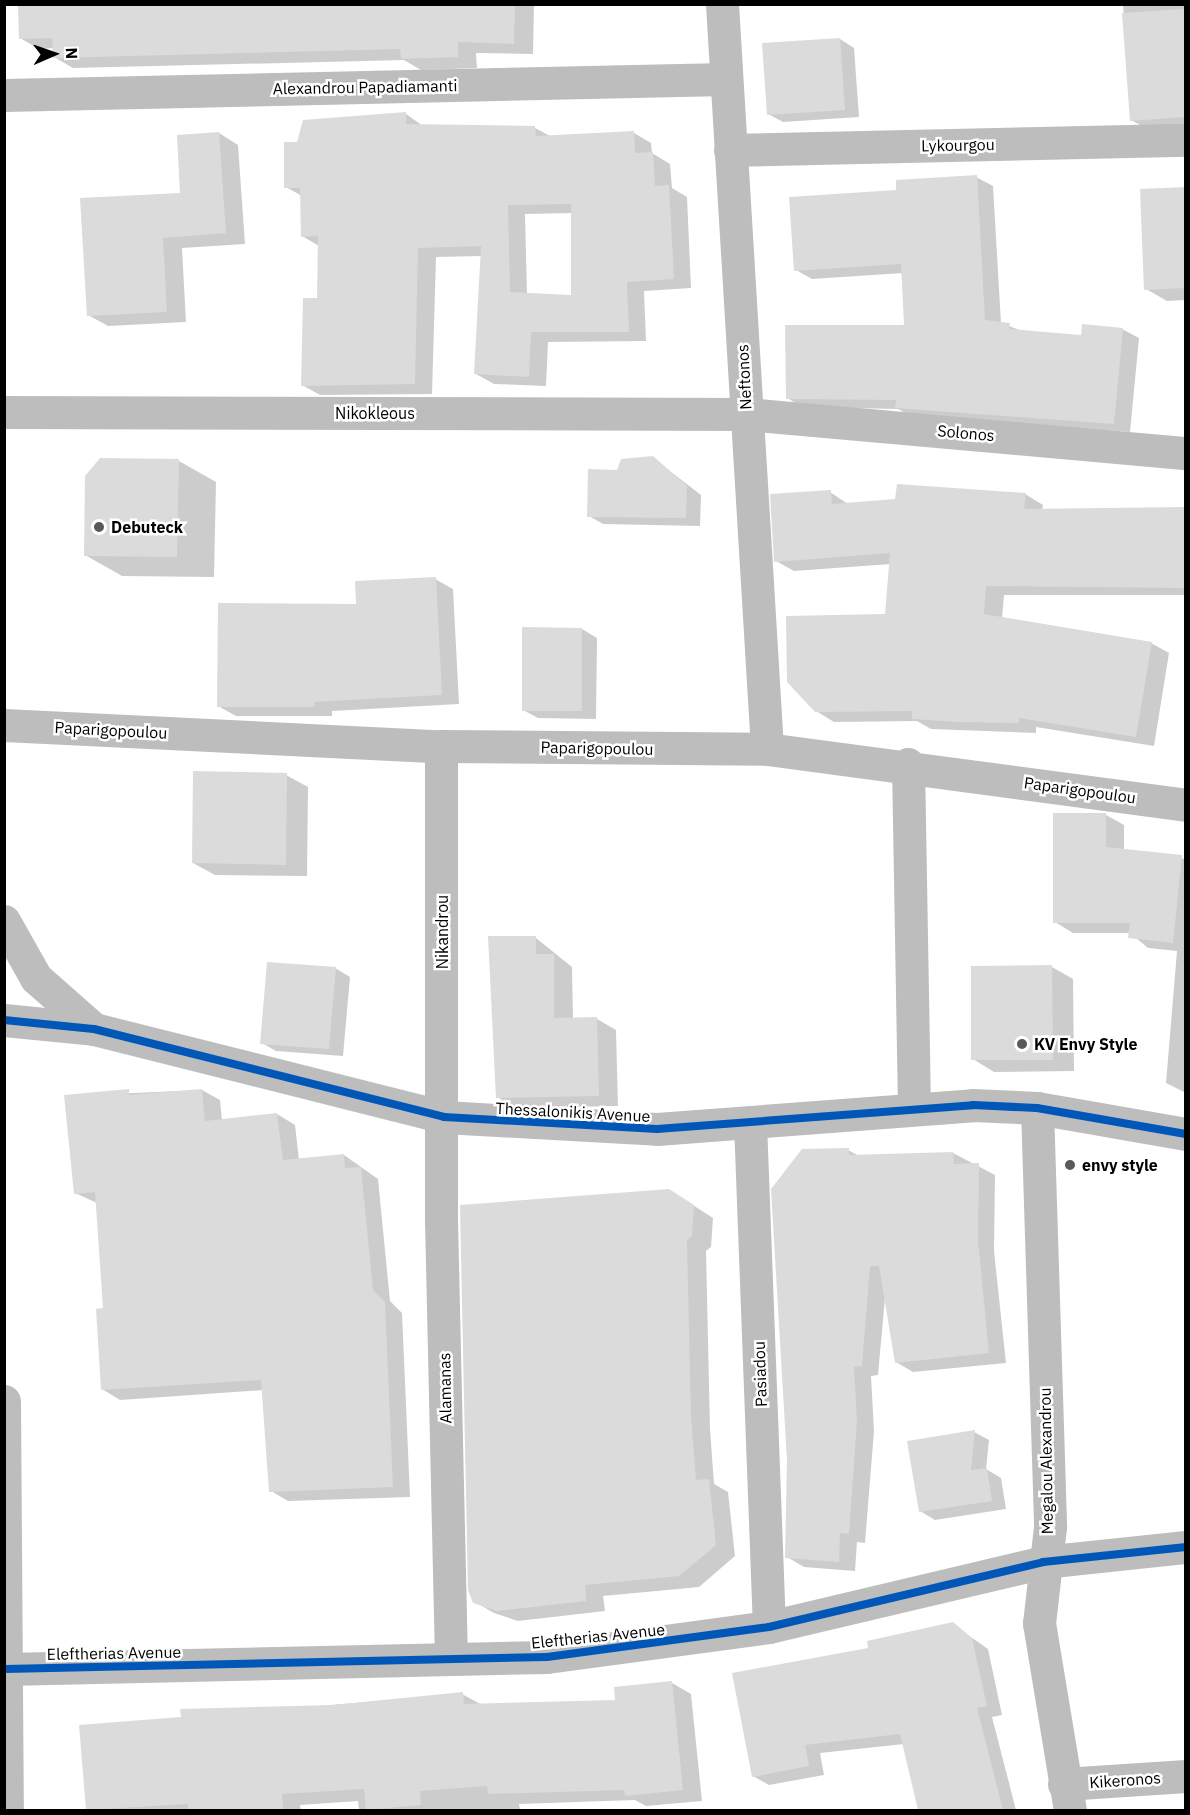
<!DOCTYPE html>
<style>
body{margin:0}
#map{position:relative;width:1190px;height:1815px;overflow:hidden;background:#fff;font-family:"IBM Plex Sans",sans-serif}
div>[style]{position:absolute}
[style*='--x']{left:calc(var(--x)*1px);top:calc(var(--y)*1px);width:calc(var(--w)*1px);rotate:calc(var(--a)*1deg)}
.shadow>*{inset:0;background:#0003}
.building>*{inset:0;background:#dbdbdb}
.minor>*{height:33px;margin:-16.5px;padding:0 16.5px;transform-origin:16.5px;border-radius:16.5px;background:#bdbdbd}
.major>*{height:33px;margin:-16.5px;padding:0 16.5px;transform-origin:16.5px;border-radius:16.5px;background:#bdbdbd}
.cycleway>*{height:8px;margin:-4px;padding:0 4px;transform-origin:4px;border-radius:4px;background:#0057b8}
.dots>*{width:16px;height:16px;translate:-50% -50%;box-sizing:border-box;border:3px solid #fff;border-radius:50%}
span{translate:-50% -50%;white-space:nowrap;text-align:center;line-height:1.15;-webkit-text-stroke:5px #fff;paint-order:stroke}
.street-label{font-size:16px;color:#000}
.poi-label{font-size:16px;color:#000;font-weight:700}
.left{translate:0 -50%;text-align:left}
.frame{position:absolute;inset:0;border:6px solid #000;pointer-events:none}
.north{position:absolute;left:24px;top:24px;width:60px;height:60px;-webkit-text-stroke:4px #fff;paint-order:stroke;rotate:88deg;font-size:16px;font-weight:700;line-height:24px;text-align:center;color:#000}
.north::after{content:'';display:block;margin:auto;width:21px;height:27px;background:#000;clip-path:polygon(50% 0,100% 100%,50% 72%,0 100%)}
</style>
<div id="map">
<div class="shadow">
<div style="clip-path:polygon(19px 4px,534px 4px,533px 54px,476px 53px,477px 68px,421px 70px,404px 60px,73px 68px,54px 57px,54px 48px,39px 49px,20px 38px)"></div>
<div style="clip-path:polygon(1123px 4px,1186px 4px,1186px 130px,1153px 132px,1131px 120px)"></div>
<div style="clip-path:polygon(840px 39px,854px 48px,859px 117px,783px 122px,768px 114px)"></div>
<div style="clip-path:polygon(evenodd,406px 114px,423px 126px,535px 128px,552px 137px,634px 133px,651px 143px,652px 153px,670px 164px,672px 188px,687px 197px,691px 288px,644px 291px,646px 341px,548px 342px,546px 386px,494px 384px,476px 374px,482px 256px,436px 257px,432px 394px,320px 395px,302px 385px,318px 299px,319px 246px,302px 236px,302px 196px,286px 187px,298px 143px,406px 114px,573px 213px,573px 296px,527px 294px,525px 214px,573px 213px)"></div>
<div style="clip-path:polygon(219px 133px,238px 145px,245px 244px,182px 248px,186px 322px,108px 326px,88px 315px,182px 194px)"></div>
<div style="clip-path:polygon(976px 177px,993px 186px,1001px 323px,1022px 331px,1082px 337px,1122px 329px,1139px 338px,1130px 432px,913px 417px,898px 409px,803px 407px,787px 398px,906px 327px,903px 273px,812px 279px,796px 270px,898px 191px)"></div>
<div style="clip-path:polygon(1186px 189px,1186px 300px,1167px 301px,1146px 289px,1142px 191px)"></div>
<div style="clip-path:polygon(653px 458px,701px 495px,700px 526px,603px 524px,589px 516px,618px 471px)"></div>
<div style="clip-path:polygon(179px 461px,216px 482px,214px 577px,122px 576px,85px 555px)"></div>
<div style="clip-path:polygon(830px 492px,848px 504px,1025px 494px,1043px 505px,1042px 511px,1186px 509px,1186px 595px,1004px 595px,1002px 618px,1151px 643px,1169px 653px,1154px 746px,1036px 727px,1036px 733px,931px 729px,917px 721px,834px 722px,816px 711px,886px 616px,891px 564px,794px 571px,776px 561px)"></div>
<div style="clip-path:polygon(435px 579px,453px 589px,459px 704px,332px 711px,332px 716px,236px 716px,218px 706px,358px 605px)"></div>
<div style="clip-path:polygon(524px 629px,582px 629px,597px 638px,596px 719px,538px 718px,523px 710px)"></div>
<div style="clip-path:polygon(286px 775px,308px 787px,307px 876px,215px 875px,193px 863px)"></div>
<div style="clip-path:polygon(1055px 815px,1106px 815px,1124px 825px,1124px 850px,1186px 859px,1186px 1093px,1166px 1083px,1177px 951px,1148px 948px,1130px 933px,1073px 933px,1055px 922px)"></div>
<div style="clip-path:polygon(536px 938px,572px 967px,573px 1019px,597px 1019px,616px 1030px,618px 1106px,517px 1108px,497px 1097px)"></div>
<div style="clip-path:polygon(1052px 967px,1073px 979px,1074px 1071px,994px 1072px,973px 1059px)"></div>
<div style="clip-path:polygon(335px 968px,350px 977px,343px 1056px,276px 1051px,262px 1043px)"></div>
<div style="clip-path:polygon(202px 1090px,220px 1100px,222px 1121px,277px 1114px,295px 1125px,299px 1160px,344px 1155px,378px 1179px,390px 1301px,402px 1313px,410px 1497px,288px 1501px,271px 1491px,264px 1390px,120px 1400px,102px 1389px,104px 1310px,97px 1203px,75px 1193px,66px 1096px)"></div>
<div style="clip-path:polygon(848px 1150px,859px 1156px,953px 1153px,995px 1175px,994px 1251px,1006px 1363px,913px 1372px,896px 1362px,885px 1298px,878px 1375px,871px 1376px,874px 1431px,865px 1543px,857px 1542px,855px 1571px,804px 1567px,787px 1557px)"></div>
<div style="clip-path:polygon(688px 1202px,713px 1218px,711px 1247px,706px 1251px,710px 1429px,714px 1484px,728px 1492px,735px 1556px,699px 1587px,603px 1596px,605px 1611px,518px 1621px,494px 1613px,475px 1602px)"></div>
<div style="clip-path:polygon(974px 1432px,989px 1440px,986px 1469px,1001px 1478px,1006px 1509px,935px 1520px,920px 1511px)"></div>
<div style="clip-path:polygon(952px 1624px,988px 1649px,1002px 1715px,992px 1717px,1016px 1810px,919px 1810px,904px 1744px,820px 1753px,824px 1775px,769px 1785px,753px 1776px,870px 1649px)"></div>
<div style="clip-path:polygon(672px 1683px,691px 1694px,702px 1801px,646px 1806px,635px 1800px,519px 1804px,520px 1810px,359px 1810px,358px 1801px,300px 1805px,301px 1810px,87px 1810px,81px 1726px,462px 1694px,482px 1705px,617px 1701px)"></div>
</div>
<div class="building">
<div style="clip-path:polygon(18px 4px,515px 4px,514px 44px,458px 42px,458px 57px,401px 59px,400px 49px,53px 58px,52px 38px,19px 39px)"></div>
<div style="clip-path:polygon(1185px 9px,1185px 117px,1130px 121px,1122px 13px)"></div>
<div style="clip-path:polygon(840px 38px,845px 110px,767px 115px,762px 43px)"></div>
<div style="clip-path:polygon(evenodd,406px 112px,406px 124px,535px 126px,536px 136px,634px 131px,635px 153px,653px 152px,655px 186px,669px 185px,674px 279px,627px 282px,629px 332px,531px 332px,529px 377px,474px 374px,481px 246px,418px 248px,415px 384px,301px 386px,303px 298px,317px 298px,318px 236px,301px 237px,300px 188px,284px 188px,284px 142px,297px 142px,303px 120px,406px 112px,571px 204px,571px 295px,510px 292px,508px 205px,571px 204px)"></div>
<div style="clip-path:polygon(219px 132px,226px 233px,163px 238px,167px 312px,87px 316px,80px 198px,180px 193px,177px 135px)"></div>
<div style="clip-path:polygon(977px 175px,985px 320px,1010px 323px,1009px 329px,1081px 335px,1082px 324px,1123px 328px,1114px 424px,895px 408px,896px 400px,786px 399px,785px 325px,904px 325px,901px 264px,794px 271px,789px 197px,896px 190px,896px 180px)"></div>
<div style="clip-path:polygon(1185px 187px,1185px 288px,1144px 290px,1140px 189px)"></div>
<div style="clip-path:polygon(653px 456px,687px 486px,686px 518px,587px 517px,588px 469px,617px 470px,621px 459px)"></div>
<div style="clip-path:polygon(100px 458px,179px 459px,177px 557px,84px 556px,85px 476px)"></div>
<div style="clip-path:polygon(897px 484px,1026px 493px,1024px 509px,1185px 507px,1185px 588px,986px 586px,984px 614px,1152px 642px,1136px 737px,1019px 718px,1019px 723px,957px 722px,912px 719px,912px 711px,815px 712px,787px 682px,786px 616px,885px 614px,890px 553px,774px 562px,770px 494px,831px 490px,832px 504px,895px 499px)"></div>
<div style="clip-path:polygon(436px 577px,442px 695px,314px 702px,314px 707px,217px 707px,218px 603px,356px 604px,355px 581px)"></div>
<div style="clip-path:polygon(522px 627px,582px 628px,582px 711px,522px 711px)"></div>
<div style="clip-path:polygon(193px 771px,287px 773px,286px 865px,192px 863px)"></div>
<div style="clip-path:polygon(1053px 813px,1106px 813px,1106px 847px,1182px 855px,1173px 943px,1128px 938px,1130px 923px,1053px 923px)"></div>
<div style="clip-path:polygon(488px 936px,536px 936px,536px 954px,554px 954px,554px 1018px,597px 1017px,599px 1096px,496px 1098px)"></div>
<div style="clip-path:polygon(267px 962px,336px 967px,329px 1049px,260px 1044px)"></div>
<div style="clip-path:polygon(1052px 965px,1053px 1060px,971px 1060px,971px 966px)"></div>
<div style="clip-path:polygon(129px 1089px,129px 1095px,202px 1089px,205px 1121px,277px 1113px,283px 1160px,344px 1154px,345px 1168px,361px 1167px,373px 1290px,385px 1302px,393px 1487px,269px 1492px,261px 1380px,101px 1390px,96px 1309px,103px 1308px,95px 1192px,74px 1194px,64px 1095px)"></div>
<div style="clip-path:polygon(849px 1148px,849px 1155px,953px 1152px,954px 1164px,979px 1163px,978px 1240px,989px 1353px,895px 1363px,879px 1266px,870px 1266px,862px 1366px,854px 1367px,857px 1421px,849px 1534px,840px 1533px,839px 1562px,785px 1558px,787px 1460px,771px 1189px,802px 1149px)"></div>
<div style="clip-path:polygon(669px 1189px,694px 1205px,692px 1236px,687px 1240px,691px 1417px,696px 1480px,709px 1479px,716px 1545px,679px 1576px,585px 1585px,586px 1601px,497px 1611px,473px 1603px,468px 1590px,460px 1205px)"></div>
<div style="clip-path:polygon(975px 1430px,971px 1470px,987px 1468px,992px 1501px,919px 1512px,907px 1441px)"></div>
<div style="clip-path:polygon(953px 1622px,972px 1638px,987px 1706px,977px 1708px,1003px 1810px,918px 1810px,900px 1734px,805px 1745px,809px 1766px,752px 1777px,732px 1673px,868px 1648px,867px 1641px)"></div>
<div style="clip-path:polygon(672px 1681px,683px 1790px,625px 1796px,624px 1790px,488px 1794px,487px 1786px,420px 1791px,421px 1805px,366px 1810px,364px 1789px,282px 1794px,283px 1810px,188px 1810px,188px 1804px,86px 1810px,79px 1725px,181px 1717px,180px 1709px,333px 1705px,463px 1692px,464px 1704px,615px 1700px,614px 1687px)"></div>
</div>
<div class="minor">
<div style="--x:722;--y:4;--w:746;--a:86.54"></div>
<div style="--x:4;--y:95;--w:722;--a:-1.27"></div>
<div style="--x:730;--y:150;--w:456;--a:-1.3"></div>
<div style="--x:4;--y:412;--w:742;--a:0.15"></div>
<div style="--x:746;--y:414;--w:442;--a:5.1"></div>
<div style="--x:4;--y:725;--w:438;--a:2.8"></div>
<div style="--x:441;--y:746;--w:326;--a:0.5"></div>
<div style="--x:767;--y:749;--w:423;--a:7.6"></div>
<div style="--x:441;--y:746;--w:474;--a:90"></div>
<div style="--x:441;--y:1220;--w:439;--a:88.7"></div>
<div style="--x:908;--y:764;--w:343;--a:89"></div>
<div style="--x:4;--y:1020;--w:90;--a:5.7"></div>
<div style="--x:94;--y:1029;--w:361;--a:14.1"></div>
<div style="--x:444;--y:1117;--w:213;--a:3.2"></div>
<div style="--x:657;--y:1129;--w:317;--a:-4.3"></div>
<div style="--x:973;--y:1105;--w:64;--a:2.7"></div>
<div style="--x:1037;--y:1108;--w:151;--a:9.9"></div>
<div style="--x:1037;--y:1108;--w:419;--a:88.2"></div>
<div style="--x:1050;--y:1527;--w:97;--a:96.5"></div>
<div style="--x:1039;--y:1623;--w:190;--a:80.6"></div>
<div style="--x:750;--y:1122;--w:505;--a:87.85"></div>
<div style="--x:5;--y:1669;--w:542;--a:-1.27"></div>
<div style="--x:547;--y:1657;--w:224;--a:-7.7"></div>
<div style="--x:769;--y:1627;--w:282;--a:-13.3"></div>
<div style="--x:1043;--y:1562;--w:144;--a:-6"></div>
<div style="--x:1064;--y:1784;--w:122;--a:-3.8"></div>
</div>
<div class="major">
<div style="--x:4;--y:921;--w:65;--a:60.7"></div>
<div style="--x:36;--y:978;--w:77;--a:41.3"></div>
<div style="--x:4;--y:1401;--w:409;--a:89.6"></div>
</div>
<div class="cycleway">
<div style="--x:4;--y:1020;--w:90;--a:5.7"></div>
<div style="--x:94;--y:1029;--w:361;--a:14.1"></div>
<div style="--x:444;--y:1117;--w:213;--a:3.2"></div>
<div style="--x:657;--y:1129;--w:317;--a:-4.3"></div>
<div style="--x:973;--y:1105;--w:64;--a:2.7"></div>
<div style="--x:1037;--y:1108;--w:151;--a:9.9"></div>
<div style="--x:5;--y:1669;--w:542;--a:-1.27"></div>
<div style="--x:547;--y:1657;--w:224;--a:-7.7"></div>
<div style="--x:769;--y:1627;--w:282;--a:-13.3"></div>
<div style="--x:1043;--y:1562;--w:144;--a:-6"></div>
</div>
<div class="dots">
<div style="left:99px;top:527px;background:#595959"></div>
<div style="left:1022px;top:1044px;background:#595959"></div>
<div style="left:1070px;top:1165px;background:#595959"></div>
</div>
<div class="street-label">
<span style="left:365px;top:87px;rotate:-1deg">Alexandrou Papadiamanti</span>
<span style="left:958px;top:145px;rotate:-1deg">Lykourgou</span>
<span style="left:744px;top:377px;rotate:-93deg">Neftonos</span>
<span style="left:375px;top:413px">Nikokleous</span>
<span style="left:966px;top:433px;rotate:5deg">Solonos</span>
<span style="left:111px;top:730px;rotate:3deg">Paparigopoulou</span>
<span style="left:597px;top:748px;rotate:1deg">Paparigopoulou</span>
<span style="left:1080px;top:790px;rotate:8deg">Paparigopoulou</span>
<span style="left:442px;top:932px;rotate:-90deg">Nikandrou</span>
<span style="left:573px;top:1112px;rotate:3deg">Thessalonikis Avenue</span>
<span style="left:760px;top:1374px;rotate:-92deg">Pasiadou</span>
<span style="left:445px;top:1388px;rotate:-91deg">Alamanas</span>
<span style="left:1046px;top:1461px;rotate:-91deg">Megalou Alexandrou</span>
<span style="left:598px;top:1636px;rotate:-6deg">Eleftherias Avenue</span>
<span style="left:114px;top:1653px;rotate:-1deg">Eleftherias Avenue</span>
<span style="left:1125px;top:1780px;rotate:-4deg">Kikeronos</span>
</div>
<div class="poi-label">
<span class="left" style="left:111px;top:527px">Debuteck</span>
<span class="left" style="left:1034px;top:1044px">KV Envy Style</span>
<span class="left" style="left:1082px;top:1165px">envy style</span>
</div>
<div class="frame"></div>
<div class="north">N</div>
</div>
